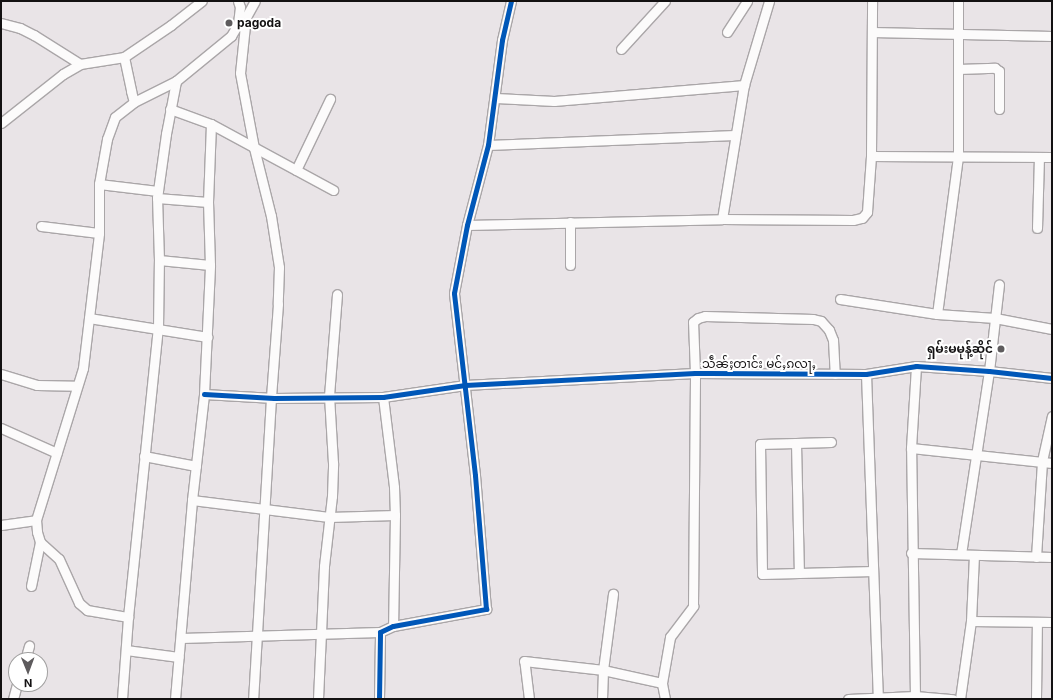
<!DOCTYPE html>
<meta charset="utf-8">
<style>
body{margin:0}
#map{position:relative;width:1053px;height:700px;overflow:hidden;background:#e9e4e7;font-family:Inter,"Noto Sans Myanmar",sans-serif}
div>[style]{position:absolute}
[style*='--x']{left:calc(var(--x)*1px);top:calc(var(--y)*1px);width:calc(var(--w)*1px);rotate:calc(var(--a)*1deg)}
.roads{filter:drop-shadow(1px 0 #aaa6a8) drop-shadow(-1px 0 #aaa6a8) drop-shadow(0 1px #aaa6a8) drop-shadow(0 -1px #aaa6a8)}
.minor>*{height:9px;margin:-4.5px;padding:0 4.5px;transform-origin:4.5px;border-radius:4.5px;background:#fcfbfb}
.cycleway>*{height:5px;margin:-2.5px;padding:0 2.5px;transform-origin:2.5px;border-radius:2.5px;background:#0057b8}
.dots>*{width:11px;height:11px;translate:-50% -50%;box-sizing:border-box;border:2px solid #fff;border-radius:50%}
span{translate:-50% -50%;white-space:nowrap;text-align:center;line-height:1.15;-webkit-text-stroke:4px #fff;paint-order:stroke}
.poi-label{font-size:12px;color:#131112;font-weight:700}
.left{translate:0 -50%;text-align:left}
.right{translate:-100% -50%;text-align:right}
.street-label{font-size:12px;color:#131112}
.frame{position:absolute;inset:0;border:2px solid #131112;pointer-events:none}
.north{position:absolute;left:8px;top:652px;width:40px;height:40px;box-sizing:border-box;background:#fff;border:1px solid #a1a0a0;border-radius:50%;rotate:179deg;font-size:11px;font-weight:700;line-height:16px;text-align:center;color:#131112}
.north::after{content:'';display:block;margin:auto;width:14px;height:18px;background:#5e5b5d;clip-path:polygon(50% 0,100% 100%,50% 72%,0 100%)}
</style>
<div id="map">
<div class="roads">
<div class="minor">
<div style="--x:238;--y:1;--w:6;--a:72"></div>
<div style="--x:240;--y:7;--w:17;--a:97"></div>
<div style="--x:246;--y:16;--w:57;--a:96"></div>
<div style="--x:240;--y:73;--w:76;--a:79.4"></div>
<div style="--x:254;--y:148;--w:70;--a:76"></div>
<div style="--x:271;--y:216;--w:52;--a:81.1"></div>
<div style="--x:279;--y:267;--w:37;--a:92"></div>
<div style="--x:278;--y:304;--w:94;--a:94.3"></div>
<div style="--x:271;--y:398;--w:302;--a:93.4"></div>
<div style="--x:1;--y:23;--w:20;--a:15"></div>
<div style="--x:20;--y:28;--w:16;--a:27"></div>
<div style="--x:34;--y:35;--w:54;--a:32.2"></div>
<div style="--x:727;--y:32;--w:37;--a:-57"></div>
<div style="--x:872;--y:32;--w:180;--a:1.3"></div>
<div style="--x:621;--y:49;--w:65;--a:-47.5"></div>
<div style="--x:124;--y:57;--w:35;--a:78"></div>
<div style="--x:131;--y:91;--w:11;--a:75"></div>
<div style="--x:958;--y:69;--w:37;--a:-2"></div>
<div style="--x:995;--y:68;--w:5;--a:37"></div>
<div style="--x:999;--y:71;--w:38;--a:90"></div>
<div style="--x:496;--y:98;--w:58;--a:3"></div>
<div style="--x:554;--y:101;--w:191;--a:-4.8"></div>
<div style="--x:170;--y:109;--w:44;--a:20.1"></div>
<div style="--x:211;--y:124;--w:139;--a:28.4"></div>
<div style="--x:1;--y:123;--w:79;--a:-38.3"></div>
<div style="--x:63;--y:74;--w:20;--a:-30"></div>
<div style="--x:80;--y:64;--w:45;--a:-9"></div>
<div style="--x:124;--y:57;--w:57;--a:-34.2"></div>
<div style="--x:171;--y:25;--w:39;--a:-38"></div>
<div style="--x:488;--y:145;--w:247;--a:-2.3"></div>
<div style="--x:871;--y:156;--w:181;--a:0.3"></div>
<div style="--x:296;--y:170;--w:79;--a:-64.4"></div>
<div style="--x:99;--y:184;--w:59;--a:6.8"></div>
<div style="--x:157;--y:198;--w:51;--a:4.5"></div>
<div style="--x:722;--y:219;--w:136;--a:-80.7"></div>
<div style="--x:744;--y:85;--w:88;--a:-73.4"></div>
<div style="--x:570;--y:222;--w:43;--a:90"></div>
<div style="--x:467;--y:225;--w:255;--a:-1.3"></div>
<div style="--x:722;--y:219;--w:131;--a:0.4"></div>
<div style="--x:853;--y:220;--w:9;--a:-13"></div>
<div style="--x:862;--y:218;--w:8;--a:-50"></div>
<div style="--x:867;--y:212;--w:56;--a:-85.9"></div>
<div style="--x:871;--y:156;--w:155;--a:-89.6"></div>
<div style="--x:41;--y:226;--w:58;--a:6.9"></div>
<div style="--x:1037;--y:228;--w:71;--a:-88.4"></div>
<div style="--x:159;--y:260;--w:51;--a:5.6"></div>
<div style="--x:840;--y:299;--w:98;--a:8.8"></div>
<div style="--x:937;--y:314;--w:58;--a:3.9"></div>
<div style="--x:995;--y:318;--w:58;--a:10.9"></div>
<div style="--x:937;--y:314;--w:159;--a:-82.4"></div>
<div style="--x:958;--y:156;--w:155;--a:-90"></div>
<div style="--x:89;--y:318;--w:120;--a:9.1"></div>
<div style="--x:1;--y:374;--w:38;--a:17"></div>
<div style="--x:37;--y:385;--w:39;--a:1"></div>
<div style="--x:866;--y:374;--w:325;--a:87.9"></div>
<div style="--x:204;--y:394;--w:70;--a:3.3"></div>
<div style="--x:274;--y:398;--w:109;--a:-0.5"></div>
<div style="--x:383;--y:397;--w:83;--a:-8.3"></div>
<div style="--x:465;--y:385;--w:230;--a:-3"></div>
<div style="--x:695;--y:373;--w:171;--a:0.3"></div>
<div style="--x:866;--y:374;--w:51;--a:-9.1"></div>
<div style="--x:916;--y:366;--w:73;--a:3.9"></div>
<div style="--x:989;--y:371;--w:63;--a:6.3"></div>
<div style="--x:383;--y:397;--w:91;--a:83"></div>
<div style="--x:394;--y:487;--w:28;--a:88"></div>
<div style="--x:395;--y:515;--w:111;--a:91"></div>
<div style="--x:1;--y:428;--w:61;--a:24.1"></div>
<div style="--x:831;--y:442;--w:71;--a:178.4"></div>
<div style="--x:760;--y:444;--w:130;--a:89.1"></div>
<div style="--x:762;--y:574;--w:111;--a:-1.5"></div>
<div style="--x:796;--y:443;--w:130;--a:88.7"></div>
<div style="--x:911;--y:448;--w:142;--a:6.1"></div>
<div style="--x:144;--y:456;--w:53;--a:10.9"></div>
<div style="--x:192;--y:500;--w:138;--a:7.1"></div>
<div style="--x:329;--y:517;--w:66;--a:-1.7"></div>
<div style="--x:36;--y:520;--w:159;--a:-72.8"></div>
<div style="--x:83;--y:368;--w:136;--a:-83.2"></div>
<div style="--x:99;--y:233;--w:49;--a:-90"></div>
<div style="--x:99;--y:184;--w:46;--a:-79.9"></div>
<div style="--x:107;--y:139;--w:23;--a:-70"></div>
<div style="--x:115;--y:117;--w:24;--a:-38"></div>
<div style="--x:134;--y:102;--w:47;--a:-26.6"></div>
<div style="--x:1;--y:525;--w:35;--a:-8"></div>
<div style="--x:36;--y:520;--w:12;--a:85"></div>
<div style="--x:37;--y:532;--w:10;--a:73"></div>
<div style="--x:40;--y:542;--w:25;--a:42"></div>
<div style="--x:59;--y:559;--w:48;--a:65.6"></div>
<div style="--x:79;--y:603;--w:11;--a:41"></div>
<div style="--x:87;--y:610;--w:42;--a:9.7"></div>
<div style="--x:911;--y:553;--w:141;--a:1.6"></div>
<div style="--x:961;--y:554;--w:185;--a:-81.3"></div>
<div style="--x:989;--y:371;--w:87;--a:-83.4"></div>
<div style="--x:1036;--y:557;--w:96;--a:-86.4"></div>
<div style="--x:1042;--y:461;--w:46;--a:-77.5"></div>
<div style="--x:31;--y:586;--w:45;--a:-78.4"></div>
<div style="--x:971;--y:621;--w:81;--a:0.7"></div>
<div style="--x:181;--y:638;--w:199;--a:-1.7"></div>
<div style="--x:126;--y:650;--w:53;--a:7.5"></div>
<div style="--x:25;--y:660;--w:15;--a:-74"></div>
<div style="--x:915;--y:696;--w:248;--a:-90.9"></div>
<div style="--x:911;--y:448;--w:82;--a:-86.5"></div>
<div style="--x:13;--y:699;--w:16;--a:-75"></div>
<div style="--x:122;--y:699;--w:82;--a:-85.8"></div>
<div style="--x:128;--y:617;--w:291;--a:-84.1"></div>
<div style="--x:158;--y:328;--w:68;--a:-89.2"></div>
<div style="--x:159;--y:260;--w:62;--a:-91.8"></div>
<div style="--x:157;--y:198;--w:65;--a:-82"></div>
<div style="--x:166;--y:134;--w:54;--a:-79.3"></div>
<div style="--x:176;--y:81;--w:71;--a:-39.3"></div>
<div style="--x:231;--y:36;--w:14;--a:-60"></div>
<div style="--x:238;--y:24;--w:11;--a:-41"></div>
<div style="--x:246;--y:17;--w:18;--a:-61"></div>
<div style="--x:175;--y:699;--w:200;--a:-85.1"></div>
<div style="--x:192;--y:500;--w:107;--a:-83.5"></div>
<div style="--x:204;--y:394;--w:129;--a:-87.3"></div>
<div style="--x:210;--y:265;--w:63;--a:-91.8"></div>
<div style="--x:208;--y:202;--w:78;--a:-87.8"></div>
<div style="--x:318;--y:699;--w:133;--a:-87.4"></div>
<div style="--x:324;--y:566;--w:70;--a:-83.5"></div>
<div style="--x:332;--y:496;--w:33;--a:-88"></div>
<div style="--x:333;--y:463;--w:67;--a:-93.4"></div>
<div style="--x:329;--y:396;--w:102;--a:-85.5"></div>
<div style="--x:379;--y:699;--w:67;--a:-89.1"></div>
<div style="--x:380;--y:632;--w:14;--a:-25"></div>
<div style="--x:393;--y:626;--w:95;--a:-10.4"></div>
<div style="--x:486;--y:609;--w:134;--a:-94.7"></div>
<div style="--x:475;--y:475;--w:183;--a:-96.6"></div>
<div style="--x:454;--y:293;--w:69;--a:-79.2"></div>
<div style="--x:467;--y:225;--w:83;--a:-75.3"></div>
<div style="--x:488;--y:145;--w:106;--a:-82.4"></div>
<div style="--x:502;--y:40;--w:40;--a:-77"></div>
<div style="--x:529;--y:699;--w:38;--a:-97"></div>
<div style="--x:524;--y:661;--w:80;--a:6.5"></div>
<div style="--x:603;--y:670;--w:60;--a:12.4"></div>
<div style="--x:602;--y:699;--w:29;--a:-88"></div>
<div style="--x:603;--y:670;--w:77;--a:-82.5"></div>
<div style="--x:665;--y:699;--w:16;--a:-101"></div>
<div style="--x:662;--y:683;--w:47;--a:-80.1"></div>
<div style="--x:670;--y:637;--w:39;--a:-53"></div>
<div style="--x:693;--y:606;--w:233;--a:-89.5"></div>
<div style="--x:695;--y:373;--w:51;--a:-92.2"></div>
<div style="--x:693;--y:322;--w:6;--a:-39"></div>
<div style="--x:698;--y:318;--w:7;--a:-16"></div>
<div style="--x:705;--y:316;--w:108;--a:1.6"></div>
<div style="--x:813;--y:319;--w:8;--a:14"></div>
<div style="--x:821;--y:321;--w:12;--a:48"></div>
<div style="--x:829;--y:330;--w:11;--a:68"></div>
<div style="--x:833;--y:340;--w:34;--a:87"></div>
<div style="--x:848;--y:699;--w:67;--a:-2.6"></div>
<div style="--x:915;--y:696;--w:38;--a:5"></div>
<div style="--x:960;--y:699;--w:79;--a:-82"></div>
<div style="--x:971;--y:621;--w:66;--a:-87.4"></div>
<div style="--x:1036;--y:699;--w:77;--a:-89.3"></div>
</div>
</div>
<div class="cycleway">
<div style="--x:204;--y:394;--w:70;--a:3.3"></div>
<div style="--x:274;--y:398;--w:109;--a:-0.5"></div>
<div style="--x:383;--y:397;--w:83;--a:-8.3"></div>
<div style="--x:465;--y:385;--w:230;--a:-3"></div>
<div style="--x:695;--y:373;--w:171;--a:0.3"></div>
<div style="--x:866;--y:374;--w:51;--a:-9.1"></div>
<div style="--x:916;--y:366;--w:73;--a:3.9"></div>
<div style="--x:989;--y:371;--w:63;--a:6.3"></div>
<div style="--x:379;--y:699;--w:67;--a:-89.1"></div>
<div style="--x:380;--y:632;--w:14;--a:-25"></div>
<div style="--x:393;--y:626;--w:95;--a:-10.4"></div>
<div style="--x:486;--y:609;--w:134;--a:-94.7"></div>
<div style="--x:475;--y:475;--w:183;--a:-96.6"></div>
<div style="--x:454;--y:293;--w:69;--a:-79.2"></div>
<div style="--x:467;--y:225;--w:83;--a:-75.3"></div>
<div style="--x:488;--y:145;--w:106;--a:-82.4"></div>
<div style="--x:502;--y:40;--w:40;--a:-77"></div>
</div>
<div class="dots">
<div style="left:229px;top:23px;background:#5e5b5d"></div>
<div style="left:1001px;top:349px;background:#5e5b5d"></div>
</div>
<div class="poi-label">
<span class="left" style="left:237px;top:23px">pagoda</span>
<span class="right" style="left:993px;top:349px">ရှမ်းမမုန့်ဆိုင်</span>
</div>
<div class="street-label">
<span style="left:759px;top:364px">သဵၼ်ႈတၢင်း မင်ႇၵလႃႇ</span>
</div>
<div class="frame"></div>
<div class="north">N</div>
</div>
